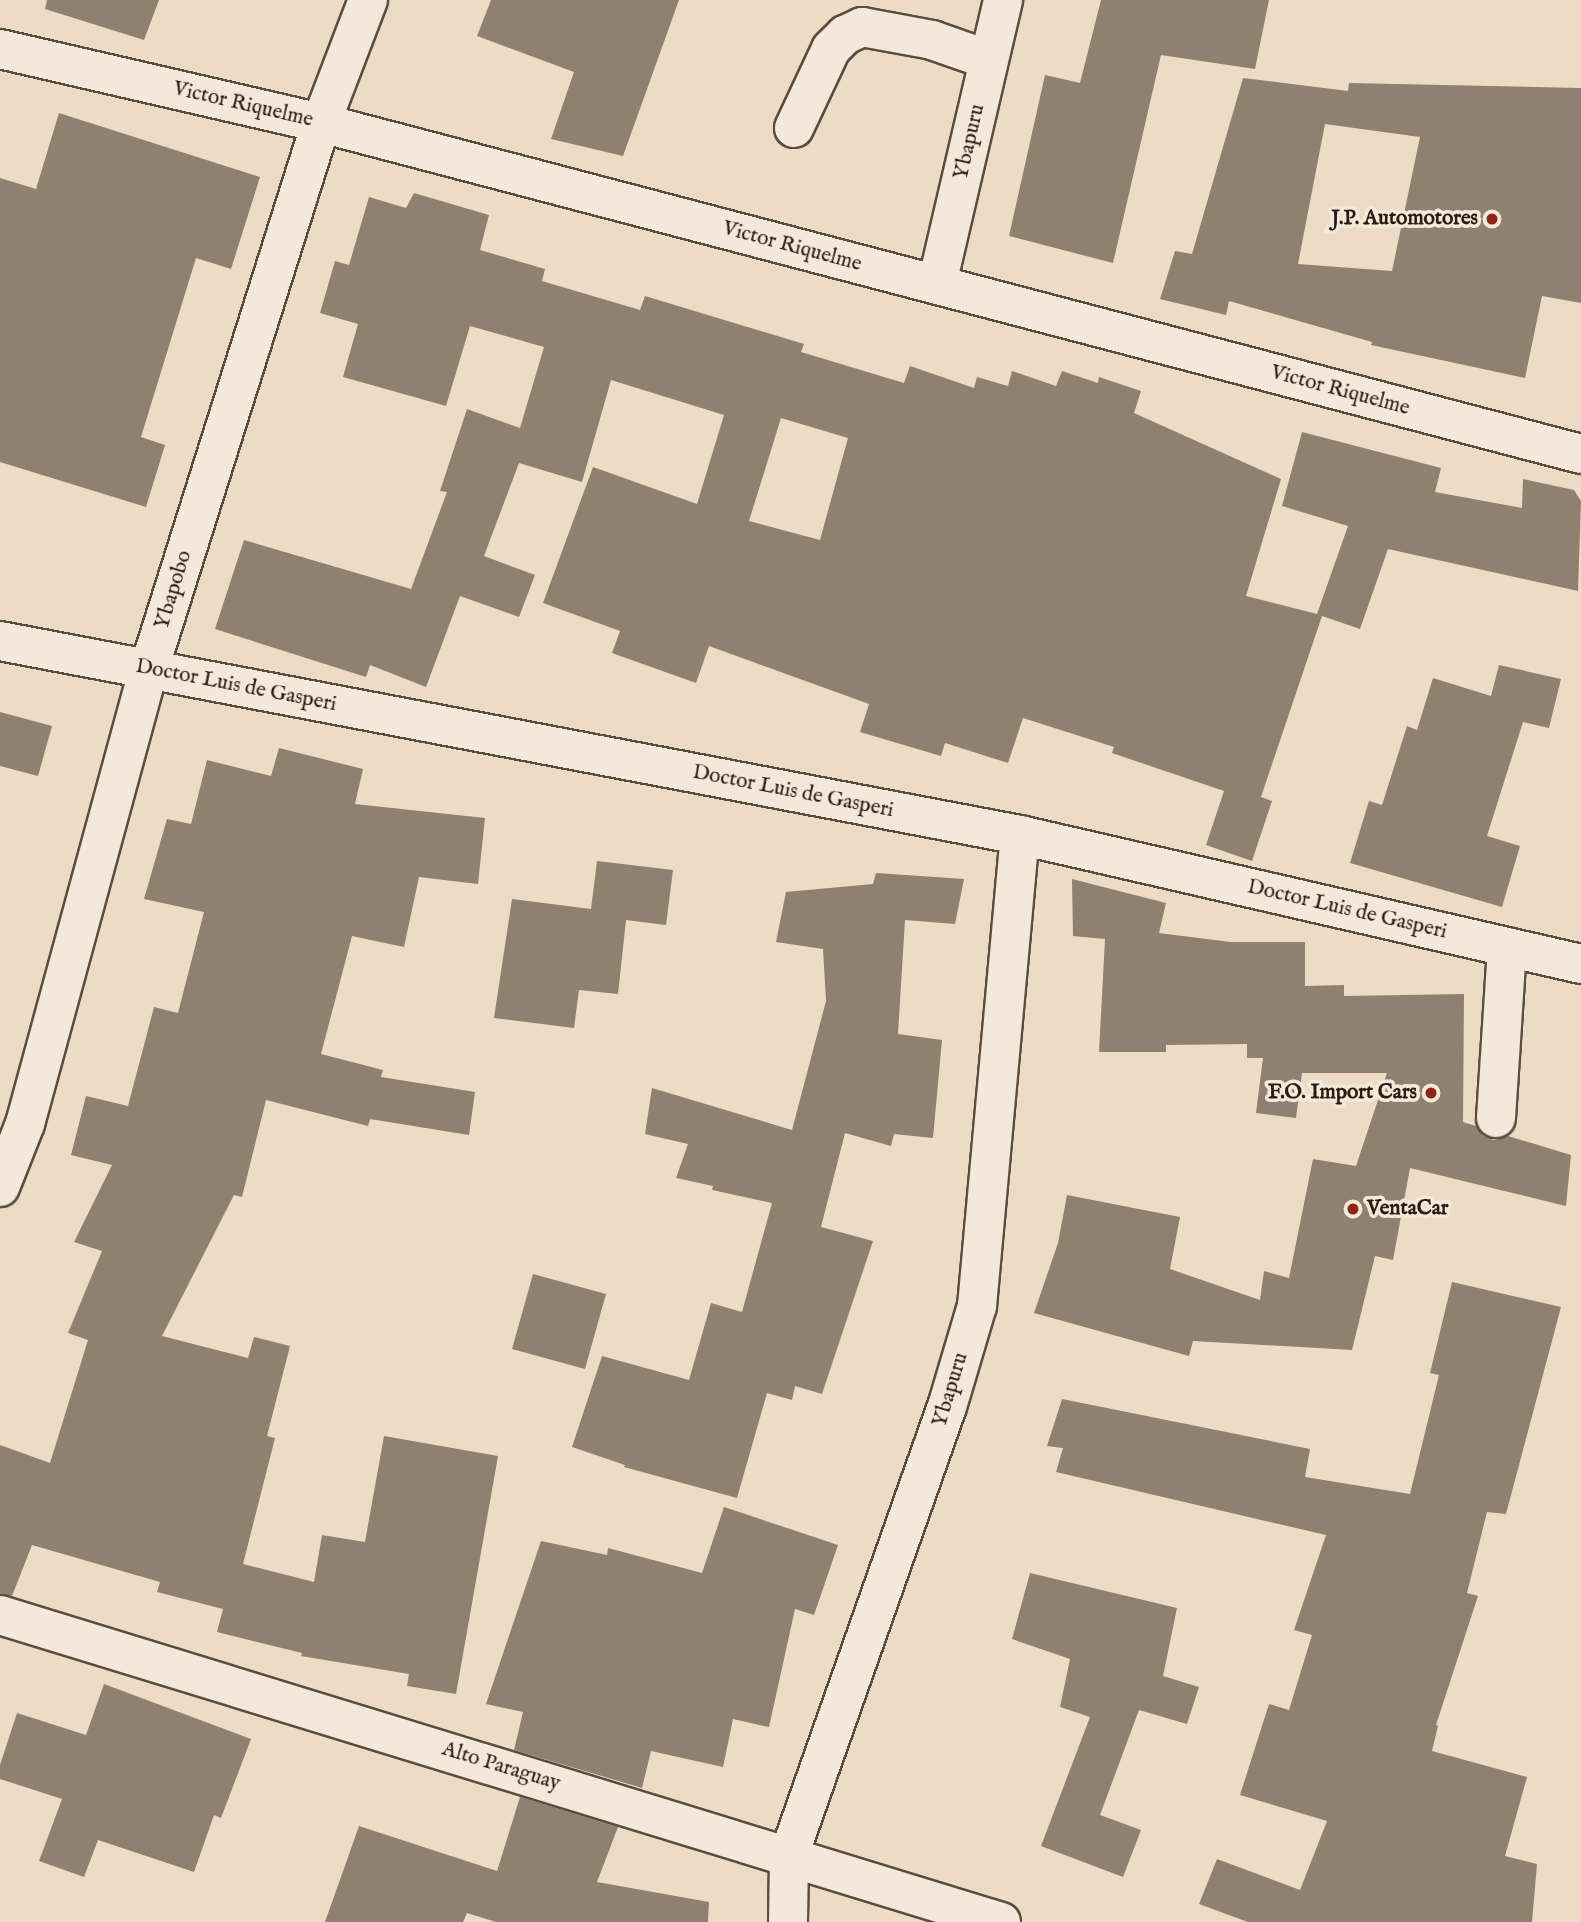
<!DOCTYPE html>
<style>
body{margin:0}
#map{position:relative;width:1581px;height:1922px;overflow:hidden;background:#ecdcc5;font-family:"IM FELL English",serif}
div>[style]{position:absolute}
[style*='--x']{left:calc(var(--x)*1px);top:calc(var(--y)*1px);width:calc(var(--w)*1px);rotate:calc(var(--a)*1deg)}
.building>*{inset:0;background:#8f806f}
.roads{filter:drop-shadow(2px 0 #5a4c3f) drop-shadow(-2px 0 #5a4c3f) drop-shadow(0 2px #5a4c3f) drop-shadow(0 -2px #5a4c3f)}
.minor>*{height:38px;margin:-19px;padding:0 19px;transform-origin:19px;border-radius:19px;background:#f3e8d9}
.dots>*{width:19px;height:19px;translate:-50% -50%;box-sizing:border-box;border:4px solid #f3e8d9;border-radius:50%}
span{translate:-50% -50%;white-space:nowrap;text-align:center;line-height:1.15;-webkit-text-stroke:7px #f3e8d9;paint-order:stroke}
.street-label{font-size:21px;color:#2a1c12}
.poi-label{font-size:21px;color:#2a1c12;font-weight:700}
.right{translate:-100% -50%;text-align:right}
.left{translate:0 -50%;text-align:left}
</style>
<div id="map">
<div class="building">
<div style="clip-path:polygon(47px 0,159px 0,144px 40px,45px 9px)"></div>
<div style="clip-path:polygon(491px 0,679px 0,623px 156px,551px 139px,574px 72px,477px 36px)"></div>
<div style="clip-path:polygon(1101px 0,1269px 0,1255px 69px,1161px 55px,1113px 263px,1009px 236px,1045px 75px,1080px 83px)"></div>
<div style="clip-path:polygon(evenodd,1243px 78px,1348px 91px,1349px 83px,1581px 88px,1581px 303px,1542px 296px,1525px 378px,1371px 345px,1372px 342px,1229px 301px,1226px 315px,1160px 299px,1175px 251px,1192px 254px,1243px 78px,1325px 124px,1420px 137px,1392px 271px,1298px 264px,1325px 124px)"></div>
<div style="clip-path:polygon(59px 113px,260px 177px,231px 269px,196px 258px,141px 437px,165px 445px,146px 507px,0 462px,0 178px,36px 189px)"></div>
<div style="clip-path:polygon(evenodd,414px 193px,489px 215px,480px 250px,545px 269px,542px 281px,640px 310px,645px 296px,804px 344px,801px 352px,904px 383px,910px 366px,974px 388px,977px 377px,1008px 386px,1012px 371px,1056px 386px,1062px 371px,1098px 383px,1099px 377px,1141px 391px,1134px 413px,1281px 479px,1246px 596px,1317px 614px,1348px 526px,1282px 506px,1302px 432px,1441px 468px,1435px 492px,1522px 508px,1523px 479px,1574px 490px,1581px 501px,1578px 591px,1388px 549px,1360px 629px,1322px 616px,1261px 797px,1272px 801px,1252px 861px,1206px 845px,1224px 791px,1112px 753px,1114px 747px,1023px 718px,1008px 763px,945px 743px,941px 756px,860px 732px,869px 704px,709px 646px,696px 683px,612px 653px,620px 631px,543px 603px,593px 467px,697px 504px,724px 415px,611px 380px,582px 482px,519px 463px,484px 556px,535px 575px,519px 617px,460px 596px,426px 687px,370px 665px,366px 677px,215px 629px,244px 540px,411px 589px,447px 492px,440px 491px,467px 409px,520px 428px,544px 347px,470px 326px,446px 406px,343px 377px,358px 324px,320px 313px,335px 261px,349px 265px,369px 197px,406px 208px,414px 193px,781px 418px,848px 438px,820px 540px,749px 521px,781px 418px)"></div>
<div style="clip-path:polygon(1499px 665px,1561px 679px,1549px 728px,1523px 722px,1487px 836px,1520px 846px,1502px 907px,1350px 863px,1369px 801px,1382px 805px,1407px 726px,1417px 730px,1433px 678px,1491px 696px)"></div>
<div style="clip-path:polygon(0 712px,52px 726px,38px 776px,0 766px)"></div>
<div style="clip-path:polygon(279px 748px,363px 769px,355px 804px,485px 818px,478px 884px,419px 877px,404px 947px,352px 936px,321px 1054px,383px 1070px,381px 1077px,475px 1092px,469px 1135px,370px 1119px,368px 1126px,266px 1100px,242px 1197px,234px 1195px,162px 1336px,248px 1358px,254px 1337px,290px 1346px,267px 1436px,275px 1438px,243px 1564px,314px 1582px,322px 1535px,365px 1542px,384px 1436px,498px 1456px,456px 1694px,407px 1686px,409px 1674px,301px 1656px,302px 1653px,217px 1632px,223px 1609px,157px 1592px,160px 1582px,32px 1545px,12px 1596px,0 1594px,0 1445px,50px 1463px,88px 1340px,68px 1333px,102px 1251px,74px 1242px,112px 1165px,71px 1155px,86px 1096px,128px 1106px,154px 1007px,178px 1013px,204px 912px,144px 899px,167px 819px,191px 824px,207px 760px,271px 776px)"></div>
<div style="clip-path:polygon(597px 861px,673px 870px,666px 925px,626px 920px,618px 994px,579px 990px,574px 1028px,494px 1018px,512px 899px,591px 909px)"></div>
<div style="clip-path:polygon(876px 873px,964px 879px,955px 924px,905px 920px,898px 1034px,942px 1040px,933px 1138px,894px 1134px,891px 1146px,845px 1133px,821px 1227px,873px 1241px,822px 1394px,795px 1386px,792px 1400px,767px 1393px,737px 1498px,624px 1467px,625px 1465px,572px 1447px,602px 1356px,689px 1380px,711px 1303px,742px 1312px,772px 1203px,712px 1190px,713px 1186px,676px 1178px,688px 1144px,645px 1134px,652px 1088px,792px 1130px,826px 1001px,823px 949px,776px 942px,786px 892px,873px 884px)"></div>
<div style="clip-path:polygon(1072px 879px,1166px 903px,1159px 933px,1231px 942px,1305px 942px,1305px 986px,1344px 985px,1344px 996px,1464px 994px,1463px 1122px,1476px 1126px,1483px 1136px,1494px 1140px,1508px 1136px,1571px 1155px,1566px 1206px,1410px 1168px,1393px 1260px,1375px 1256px,1352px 1350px,1193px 1341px,1189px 1356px,1034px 1313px,1058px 1243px,1067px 1195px,1180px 1217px,1170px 1269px,1260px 1300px,1264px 1271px,1289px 1278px,1313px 1159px,1356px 1166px,1387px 1073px,1302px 1073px,1296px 1118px,1256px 1113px,1263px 1058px,1247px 1058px,1247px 1044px,1166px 1045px,1166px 1052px,1099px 1052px,1105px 939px,1073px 936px)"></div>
<div style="clip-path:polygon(533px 1274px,606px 1294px,585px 1369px,512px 1349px)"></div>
<div style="clip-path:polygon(1452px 1282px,1561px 1307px,1506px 1514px,1487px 1512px,1467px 1593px,1478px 1596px,1436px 1725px,1438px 1726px,1432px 1751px,1527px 1777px,1505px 1856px,1537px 1864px,1532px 1922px,1248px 1922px,1199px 1904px,1217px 1859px,1300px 1890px,1327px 1821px,1240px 1795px,1269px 1704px,1289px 1710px,1312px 1635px,1294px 1630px,1326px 1535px,1056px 1472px,1063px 1448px,1047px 1446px,1062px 1399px,1310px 1449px,1305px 1477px,1410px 1494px,1439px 1375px,1430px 1373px)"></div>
<div style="clip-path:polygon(724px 1507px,838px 1545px,814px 1615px,795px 1609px,769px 1727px,733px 1719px,723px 1767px,651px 1751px,642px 1788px,514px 1750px,523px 1712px,486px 1704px,541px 1541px,607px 1555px,608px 1548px,702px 1573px)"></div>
<div style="clip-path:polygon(1030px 1573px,1177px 1608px,1163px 1676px,1199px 1687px,1187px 1724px,1139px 1710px,1100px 1815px,1141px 1830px,1123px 1877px,1041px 1846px,1090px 1717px,1060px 1707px,1070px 1659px,1012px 1639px)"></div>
<div style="clip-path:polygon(104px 1684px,251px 1739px,221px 1818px,214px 1815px,194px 1872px,98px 1840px,84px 1877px,39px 1861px,62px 1799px,0 1779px,0 1765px,17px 1713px,86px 1735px)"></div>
<div style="clip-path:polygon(520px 1797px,618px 1827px,597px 1882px,709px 1902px,708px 1922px,496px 1922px,467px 1913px,463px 1922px,325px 1922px,359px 1826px,497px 1871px)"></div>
</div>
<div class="roads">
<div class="minor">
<div style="--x:0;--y:49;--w:329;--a:13"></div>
<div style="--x:321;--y:123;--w:1303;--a:14.72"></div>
<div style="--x:794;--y:128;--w:87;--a:-64.9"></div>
<div style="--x:831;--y:49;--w:20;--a:-45"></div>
<div style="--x:845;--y:35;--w:19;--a:-25"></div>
<div style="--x:862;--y:27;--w:71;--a:10.5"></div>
<div style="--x:932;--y:40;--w:60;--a:19.3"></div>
<div style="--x:937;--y:284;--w:292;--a:-76.9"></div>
<div style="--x:0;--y:641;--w:1038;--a:10.77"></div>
<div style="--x:1020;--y:835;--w:576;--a:12.95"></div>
<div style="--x:1496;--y:1118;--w:171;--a:-86.3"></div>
<div style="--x:0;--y:1187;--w:68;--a:-68.4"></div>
<div style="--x:25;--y:1124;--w:472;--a:-74.8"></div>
<div style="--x:149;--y:669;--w:572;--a:-72.51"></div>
<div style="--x:321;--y:123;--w:132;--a:-69.1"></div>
<div style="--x:0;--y:1615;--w:1047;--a:17.05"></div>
<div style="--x:788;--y:1922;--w:67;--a:-89.1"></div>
<div style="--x:789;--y:1855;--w:475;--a:-70.6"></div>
<div style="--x:947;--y:1407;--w:105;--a:-73.5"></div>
<div style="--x:977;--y:1306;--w:473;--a:-84.8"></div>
</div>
</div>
<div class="dots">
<div style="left:1492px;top:219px;background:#8f2418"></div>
<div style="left:1431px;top:1093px;background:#8f2418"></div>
<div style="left:1353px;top:1209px;background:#8f2418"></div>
</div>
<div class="street-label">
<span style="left:243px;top:105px;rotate:13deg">Victor Riquelme</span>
<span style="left:970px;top:142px;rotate:-77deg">Ybapuru</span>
<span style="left:792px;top:247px;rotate:15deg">Victor Riquelme</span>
<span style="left:1340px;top:391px;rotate:15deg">Victor Riquelme</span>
<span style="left:174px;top:590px;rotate:-73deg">Ybapobo</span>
<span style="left:236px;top:686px;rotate:11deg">Doctor Luis de Gasperi</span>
<span style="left:793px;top:792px;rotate:11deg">Doctor Luis de Gasperi</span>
<span style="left:1347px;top:910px;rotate:13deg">Doctor Luis de Gasperi</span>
<span style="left:951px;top:1390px;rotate:-73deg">Ybapuru</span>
<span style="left:501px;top:1767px;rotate:17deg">Alto Paraguay</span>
</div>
<div class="poi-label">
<span class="right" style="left:1478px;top:219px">J.P. Automotores</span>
<span class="right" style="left:1417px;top:1093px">F.O. Import Cars</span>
<span class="left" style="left:1367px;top:1209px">VentaCar</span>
</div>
</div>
